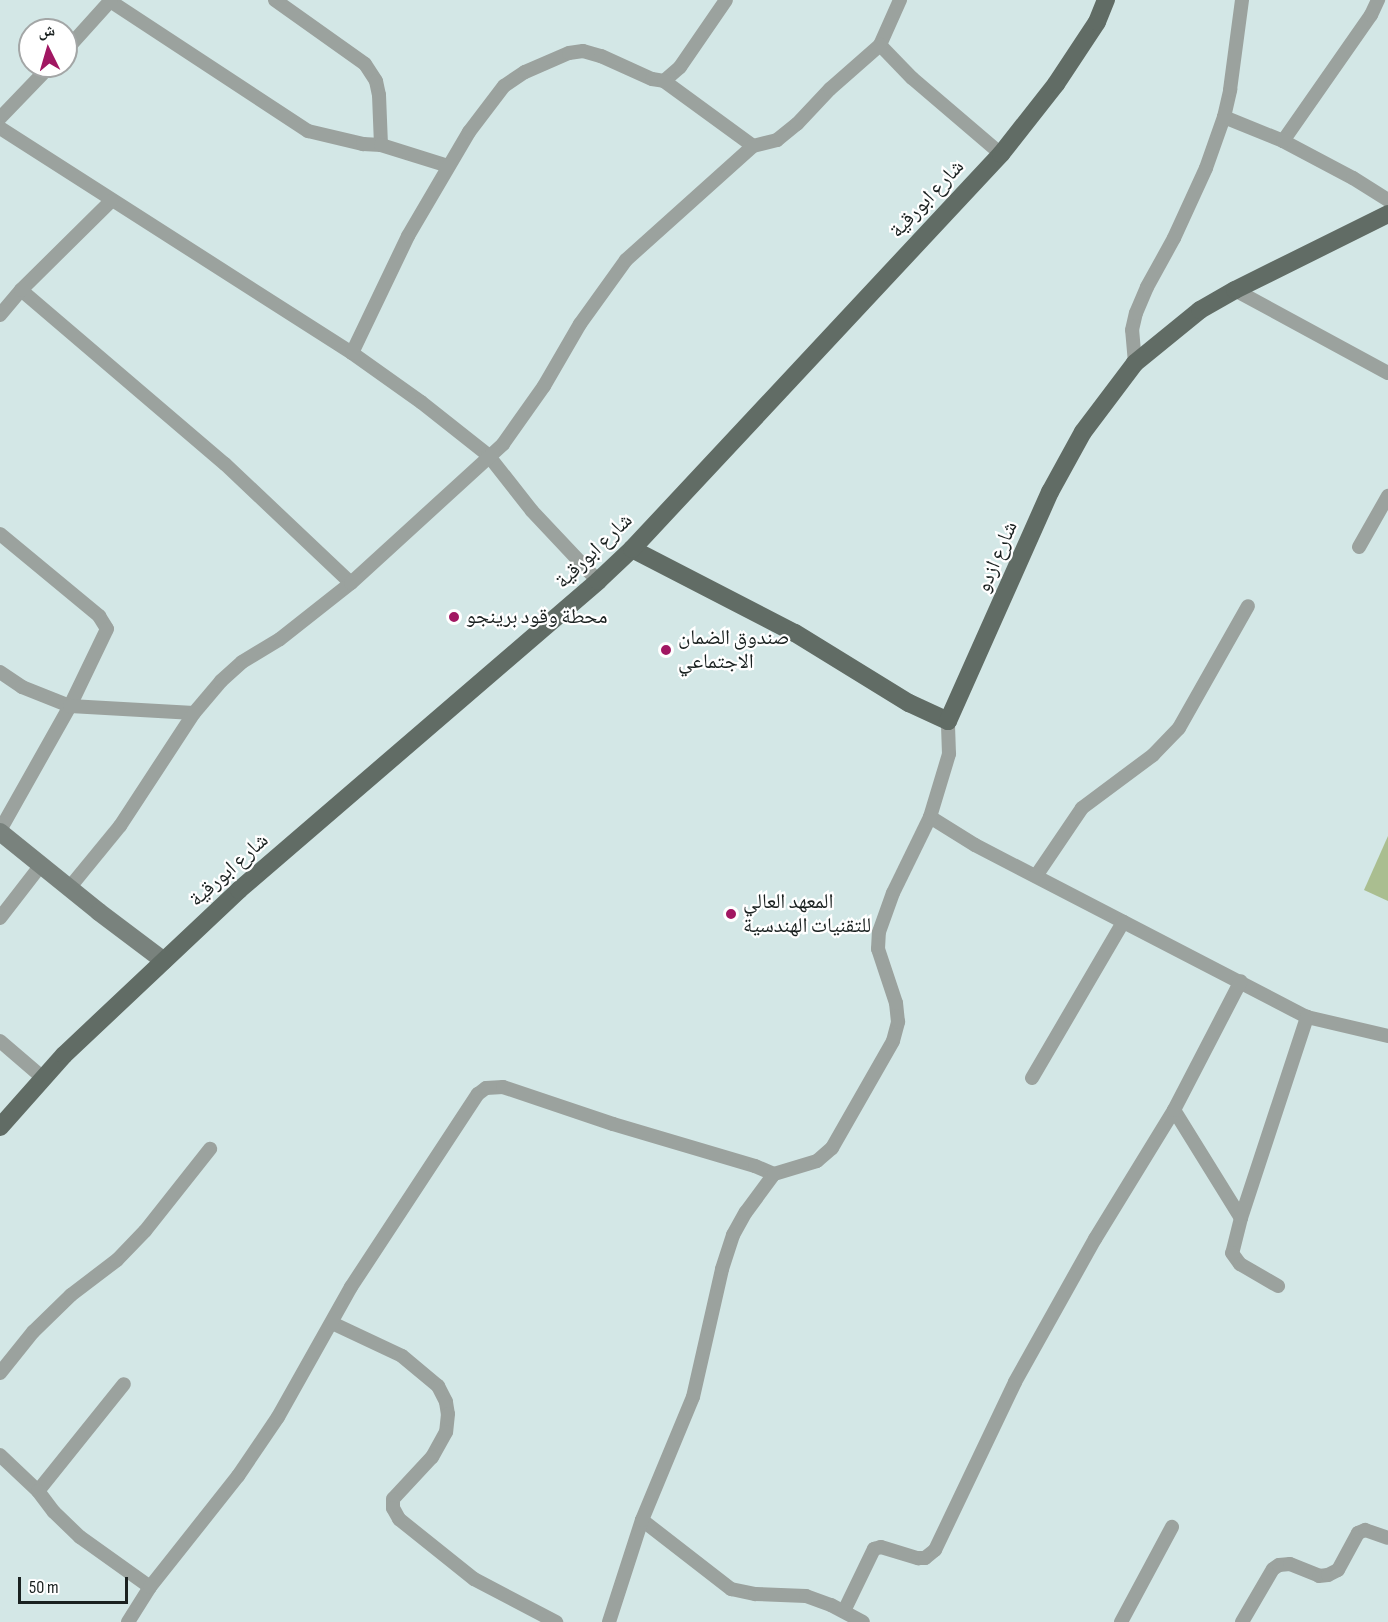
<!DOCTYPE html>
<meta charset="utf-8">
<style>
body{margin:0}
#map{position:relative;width:1388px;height:1622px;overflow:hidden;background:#d3e7e6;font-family:"Sofia Sans Condensed","Noto Naskh Arabic",sans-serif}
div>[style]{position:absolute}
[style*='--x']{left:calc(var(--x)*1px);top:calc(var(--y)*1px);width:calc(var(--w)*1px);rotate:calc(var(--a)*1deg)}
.green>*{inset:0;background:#aabe90}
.minor>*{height:14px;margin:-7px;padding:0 7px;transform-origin:7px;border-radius:7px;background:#9ba29e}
.secondary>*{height:18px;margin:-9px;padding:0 9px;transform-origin:9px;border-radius:9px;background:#79827d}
.primary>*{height:18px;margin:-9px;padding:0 9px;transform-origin:9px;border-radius:9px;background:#616c65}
.dots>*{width:16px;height:16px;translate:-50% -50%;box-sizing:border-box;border:3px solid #fff;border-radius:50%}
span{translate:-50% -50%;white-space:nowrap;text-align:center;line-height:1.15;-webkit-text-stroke:4.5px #fff;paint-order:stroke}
.street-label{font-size:21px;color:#1a2120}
.poi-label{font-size:21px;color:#1a2120}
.left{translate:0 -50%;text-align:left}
.north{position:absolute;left:18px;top:18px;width:60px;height:60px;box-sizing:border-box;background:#fff;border:2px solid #a3a6a6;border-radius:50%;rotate:355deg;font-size:16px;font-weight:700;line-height:24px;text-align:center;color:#1a2120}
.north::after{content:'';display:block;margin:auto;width:21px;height:27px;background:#a11762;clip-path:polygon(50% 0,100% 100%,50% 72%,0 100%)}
.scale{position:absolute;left:18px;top:1577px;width:110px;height:27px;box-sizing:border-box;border:3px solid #1a2120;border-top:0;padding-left:8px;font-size:18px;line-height:21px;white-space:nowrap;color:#1a2120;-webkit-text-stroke:4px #fff;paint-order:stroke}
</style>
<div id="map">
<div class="green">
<div style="clip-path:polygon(1388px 836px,1388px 901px,1364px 890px)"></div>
</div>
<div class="minor">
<div style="--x:275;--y:0;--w:110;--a:35.4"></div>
<div style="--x:365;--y:64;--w:20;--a:57"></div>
<div style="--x:376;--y:81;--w:14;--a:78"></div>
<div style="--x:379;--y:95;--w:50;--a:87.7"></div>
<div style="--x:900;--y:0;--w:49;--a:114"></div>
<div style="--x:880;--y:45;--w:46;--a:45.9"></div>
<div style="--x:912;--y:78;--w:117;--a:40.5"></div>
<div style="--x:110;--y:1;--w:237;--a:33.3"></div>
<div style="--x:308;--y:131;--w:57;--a:13.3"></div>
<div style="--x:363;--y:144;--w:18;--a:3"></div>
<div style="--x:381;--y:145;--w:70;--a:17.4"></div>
<div style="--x:66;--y:50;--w:67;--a:-48"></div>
<div style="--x:664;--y:81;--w:21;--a:-41"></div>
<div style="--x:680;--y:67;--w:81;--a:-55.5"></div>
<div style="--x:1224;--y:117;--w:64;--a:22.1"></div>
<div style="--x:1283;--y:141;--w:79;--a:27.9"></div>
<div style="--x:1353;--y:178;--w:41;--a:32.2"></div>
<div style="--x:0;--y:118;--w:72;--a:-46.1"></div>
<div style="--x:0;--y:128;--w:418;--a:32.6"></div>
<div style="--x:352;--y:353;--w:85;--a:35.4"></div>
<div style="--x:421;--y:402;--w:85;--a:38.3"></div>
<div style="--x:488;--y:455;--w:71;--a:51.8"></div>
<div style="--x:532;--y:511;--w:96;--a:46.7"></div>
<div style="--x:1283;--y:141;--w:154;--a:-55.1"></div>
<div style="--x:1371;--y:15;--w:17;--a:-65"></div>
<div style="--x:21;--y:290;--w:268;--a:40.5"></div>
<div style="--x:225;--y:464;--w:173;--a:43.4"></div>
<div style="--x:1235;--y:290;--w:174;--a:28.5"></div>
<div style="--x:0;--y:315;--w:33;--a:-50"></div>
<div style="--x:21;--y:290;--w:127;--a:-44.7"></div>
<div style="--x:352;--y:353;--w:130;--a:-64.4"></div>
<div style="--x:408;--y:236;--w:121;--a:-59.6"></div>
<div style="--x:469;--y:132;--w:58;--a:-52.7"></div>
<div style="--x:504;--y:86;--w:25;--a:-34"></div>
<div style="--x:525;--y:72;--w:48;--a:-23.4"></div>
<div style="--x:569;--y:53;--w:14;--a:-8"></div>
<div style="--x:583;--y:51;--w:19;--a:16"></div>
<div style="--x:601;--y:56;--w:56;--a:24.3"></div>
<div style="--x:652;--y:79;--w:12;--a:9"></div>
<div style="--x:664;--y:81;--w:110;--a:36.1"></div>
<div style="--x:753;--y:146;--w:25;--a:-14"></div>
<div style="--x:777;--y:140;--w:26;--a:-39"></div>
<div style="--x:797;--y:124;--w:48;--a:-46.7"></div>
<div style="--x:830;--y:89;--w:67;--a:-41.3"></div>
<div style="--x:1135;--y:363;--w:33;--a:-95"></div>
<div style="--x:1132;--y:330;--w:17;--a:-77"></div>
<div style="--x:1136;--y:313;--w:28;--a:-67"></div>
<div style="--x:1147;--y:287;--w:56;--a:-61.1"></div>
<div style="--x:1174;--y:238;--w:77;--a:-65.4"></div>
<div style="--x:1206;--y:168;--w:54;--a:-70.6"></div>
<div style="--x:1224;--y:117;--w:28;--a:-77"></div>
<div style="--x:1230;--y:90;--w:91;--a:-82.4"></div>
<div style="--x:0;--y:534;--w:129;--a:39.6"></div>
<div style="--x:99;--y:616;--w:15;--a:58"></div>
<div style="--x:107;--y:629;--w:85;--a:115.7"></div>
<div style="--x:70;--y:706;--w:142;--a:119.4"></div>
<div style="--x:1359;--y:547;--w:59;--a:-60.4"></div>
<div style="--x:0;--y:672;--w:27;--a:34"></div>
<div style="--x:22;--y:687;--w:52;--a:21.6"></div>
<div style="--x:70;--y:706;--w:124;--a:3.2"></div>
<div style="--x:930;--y:817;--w:53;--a:31.9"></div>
<div style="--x:975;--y:845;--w:374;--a:27.4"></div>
<div style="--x:1307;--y:1017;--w:83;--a:13.2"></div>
<div style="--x:1036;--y:876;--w:82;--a:-55.9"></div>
<div style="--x:1082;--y:808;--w:89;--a:-36.7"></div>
<div style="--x:1153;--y:755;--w:37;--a:-46"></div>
<div style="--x:1179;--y:728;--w:140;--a:-60.5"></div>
<div style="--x:70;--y:887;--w:79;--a:-50.7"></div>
<div style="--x:120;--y:826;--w:135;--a:-56.8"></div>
<div style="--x:194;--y:713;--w:42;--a:-49.8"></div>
<div style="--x:221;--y:681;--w:28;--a:-42"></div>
<div style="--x:242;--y:662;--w:44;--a:-31.2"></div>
<div style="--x:280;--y:639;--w:90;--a:-38.3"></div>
<div style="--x:351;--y:583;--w:206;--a:-42.4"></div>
<div style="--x:503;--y:444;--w:71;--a:-54.7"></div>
<div style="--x:544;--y:386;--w:72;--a:-59.9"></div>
<div style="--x:580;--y:324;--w:79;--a:-54.3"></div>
<div style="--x:626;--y:260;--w:171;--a:-41.9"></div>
<div style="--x:0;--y:918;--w:67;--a:-52.3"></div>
<div style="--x:0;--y:1041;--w:57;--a:40.7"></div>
<div style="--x:1032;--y:1078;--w:181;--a:-59.7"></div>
<div style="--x:1174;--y:1110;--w:127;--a:58.2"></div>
<div style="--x:1241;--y:1218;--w:36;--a:104"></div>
<div style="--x:1232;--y:1253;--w:14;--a:54"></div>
<div style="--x:1240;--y:1264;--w:44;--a:30.1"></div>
<div style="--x:1241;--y:1218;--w:212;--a:-71.8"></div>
<div style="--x:332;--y:1323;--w:77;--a:25.2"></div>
<div style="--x:402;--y:1356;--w:47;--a:39.8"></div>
<div style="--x:438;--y:1386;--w:18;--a:63"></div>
<div style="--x:446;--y:1402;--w:12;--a:81"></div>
<div style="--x:448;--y:1414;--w:18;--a:96"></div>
<div style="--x:446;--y:1432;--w:29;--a:119"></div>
<div style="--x:432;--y:1457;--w:57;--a:132.9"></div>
<div style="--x:393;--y:1499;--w:9;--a:90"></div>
<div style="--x:393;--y:1508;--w:13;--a:61"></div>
<div style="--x:399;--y:1519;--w:96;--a:38.7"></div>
<div style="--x:474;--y:1579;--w:93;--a:27.7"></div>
<div style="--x:0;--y:1373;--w:53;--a:-51.2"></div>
<div style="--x:33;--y:1332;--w:53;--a:-44.2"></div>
<div style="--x:71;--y:1295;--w:58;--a:-37.3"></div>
<div style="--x:117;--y:1260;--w:40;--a:-46"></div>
<div style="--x:145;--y:1231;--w:105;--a:-51.6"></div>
<div style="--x:0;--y:1455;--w:52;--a:43.5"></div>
<div style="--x:38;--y:1491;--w:137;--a:-51.2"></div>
<div style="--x:38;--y:1491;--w:26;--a:53"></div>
<div style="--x:54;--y:1512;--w:36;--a:44"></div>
<div style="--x:80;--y:1537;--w:86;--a:35.5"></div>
<div style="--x:642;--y:1520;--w:113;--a:37.8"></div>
<div style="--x:731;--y:1589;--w:25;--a:12"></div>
<div style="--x:755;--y:1594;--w:51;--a:2.2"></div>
<div style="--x:806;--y:1596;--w:27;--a:20"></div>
<div style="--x:831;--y:1605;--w:36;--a:28"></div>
<div style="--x:844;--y:1611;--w:69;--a:-64.2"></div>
<div style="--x:874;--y:1549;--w:7;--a:-16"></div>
<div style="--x:881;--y:1547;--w:39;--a:17"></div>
<div style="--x:918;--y:1558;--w:7;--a:0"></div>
<div style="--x:925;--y:1558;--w:13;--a:-39"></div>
<div style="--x:935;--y:1550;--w:186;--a:-64.5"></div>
<div style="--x:1015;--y:1382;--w:164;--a:-60.8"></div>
<div style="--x:1095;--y:1239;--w:151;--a:-58.5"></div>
<div style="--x:1174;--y:1110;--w:145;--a:-62.6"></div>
<div style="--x:128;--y:1622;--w:41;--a:-57.8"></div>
<div style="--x:150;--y:1587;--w:142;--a:-51.6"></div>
<div style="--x:238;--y:1476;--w:71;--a:-55.9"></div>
<div style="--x:278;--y:1417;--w:149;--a:-60.7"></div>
<div style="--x:351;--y:1287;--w:231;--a:-56.7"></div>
<div style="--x:478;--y:1094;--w:10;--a:-37"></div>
<div style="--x:486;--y:1088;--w:17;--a:-3"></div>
<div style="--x:503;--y:1087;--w:116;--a:18.6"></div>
<div style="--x:613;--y:1124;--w:148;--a:16.5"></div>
<div style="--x:755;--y:1166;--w:21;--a:23"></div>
<div style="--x:609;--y:1622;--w:107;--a:-72.1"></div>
<div style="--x:642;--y:1520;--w:133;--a:-67.5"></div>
<div style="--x:693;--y:1397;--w:131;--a:-77.2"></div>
<div style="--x:722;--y:1269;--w:36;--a:-72"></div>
<div style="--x:733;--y:1235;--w:26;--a:-61"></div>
<div style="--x:746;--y:1212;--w:47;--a:-53.6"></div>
<div style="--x:774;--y:1174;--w:45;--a:-16.8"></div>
<div style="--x:817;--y:1161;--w:20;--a:-41"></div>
<div style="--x:832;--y:1148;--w:123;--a:-60.3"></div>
<div style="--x:893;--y:1041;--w:20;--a:-75"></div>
<div style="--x:898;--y:1022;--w:19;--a:-96"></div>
<div style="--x:896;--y:1003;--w:57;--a:-108.4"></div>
<div style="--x:878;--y:949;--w:17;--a:-87"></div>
<div style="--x:879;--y:932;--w:41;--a:-70.3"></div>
<div style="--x:893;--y:893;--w:85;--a:-64"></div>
<div style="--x:930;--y:817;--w:66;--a:-73.2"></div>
<div style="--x:949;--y:754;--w:33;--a:-92"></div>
<div style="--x:1121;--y:1622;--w:108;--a:-61.8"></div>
<div style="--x:1242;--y:1622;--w:61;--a:-59.7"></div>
<div style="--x:1273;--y:1569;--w:7;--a:-34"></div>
<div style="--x:1279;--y:1565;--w:11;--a:-5"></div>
<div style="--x:1290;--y:1564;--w:31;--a:22"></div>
<div style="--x:1319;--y:1576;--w:9;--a:-6"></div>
<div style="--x:1328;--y:1575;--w:11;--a:-27"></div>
<div style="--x:1338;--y:1570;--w:42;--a:-61.6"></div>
<div style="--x:1358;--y:1533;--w:8;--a:-23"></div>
<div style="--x:1365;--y:1530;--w:24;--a:19"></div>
</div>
<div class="secondary">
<div style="--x:0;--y:832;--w:127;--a:38.9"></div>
<div style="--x:99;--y:912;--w:81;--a:37"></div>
</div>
<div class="primary">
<div style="--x:632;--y:549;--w:183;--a:27.3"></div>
<div style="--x:795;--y:633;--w:134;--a:31.6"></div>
<div style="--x:909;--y:703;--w:43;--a:24.8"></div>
<div style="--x:948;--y:721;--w:251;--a:-66"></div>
<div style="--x:1050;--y:492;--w:68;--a:-61.2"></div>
<div style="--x:1083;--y:432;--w:86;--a:-53"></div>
<div style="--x:1135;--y:363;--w:84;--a:-39.2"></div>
<div style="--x:1200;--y:310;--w:40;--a:-29.7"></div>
<div style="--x:1235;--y:290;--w:171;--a:-26.4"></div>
<div style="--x:0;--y:1127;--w:96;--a:-48.4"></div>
<div style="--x:64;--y:1055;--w:241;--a:-43.3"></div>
<div style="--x:239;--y:890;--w:474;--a:-40.7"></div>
<div style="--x:598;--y:581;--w:47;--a:-43.3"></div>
<div style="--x:632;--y:549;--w:541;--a:-46.95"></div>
<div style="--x:1001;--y:154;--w:89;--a:-51.8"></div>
<div style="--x:1056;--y:84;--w:74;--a:-56.5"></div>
<div style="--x:1097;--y:22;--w:24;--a:-68"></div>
</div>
<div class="dots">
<div style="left:454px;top:617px;background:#a11762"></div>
<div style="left:666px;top:650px;background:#a11762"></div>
<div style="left:731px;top:914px;background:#a11762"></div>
</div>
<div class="street-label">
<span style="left:927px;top:199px;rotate:-47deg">شارع ابورقية</span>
<span style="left:594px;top:551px;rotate:-44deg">شارع ابورقية</span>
<span style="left:997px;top:557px;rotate:-67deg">شارع ازدو</span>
<span style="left:229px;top:870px;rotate:-42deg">شارع ابورقية</span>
</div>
<div class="poi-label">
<span class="left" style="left:466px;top:617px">محطة وقود برينجو</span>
<span class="left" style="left:678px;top:650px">صندوق الضمان<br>الاجتماعي</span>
<span class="left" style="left:743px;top:914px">المعهد العالي<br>للتقنيات الهندسية</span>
</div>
<div class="north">ش</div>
<div class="scale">50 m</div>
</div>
